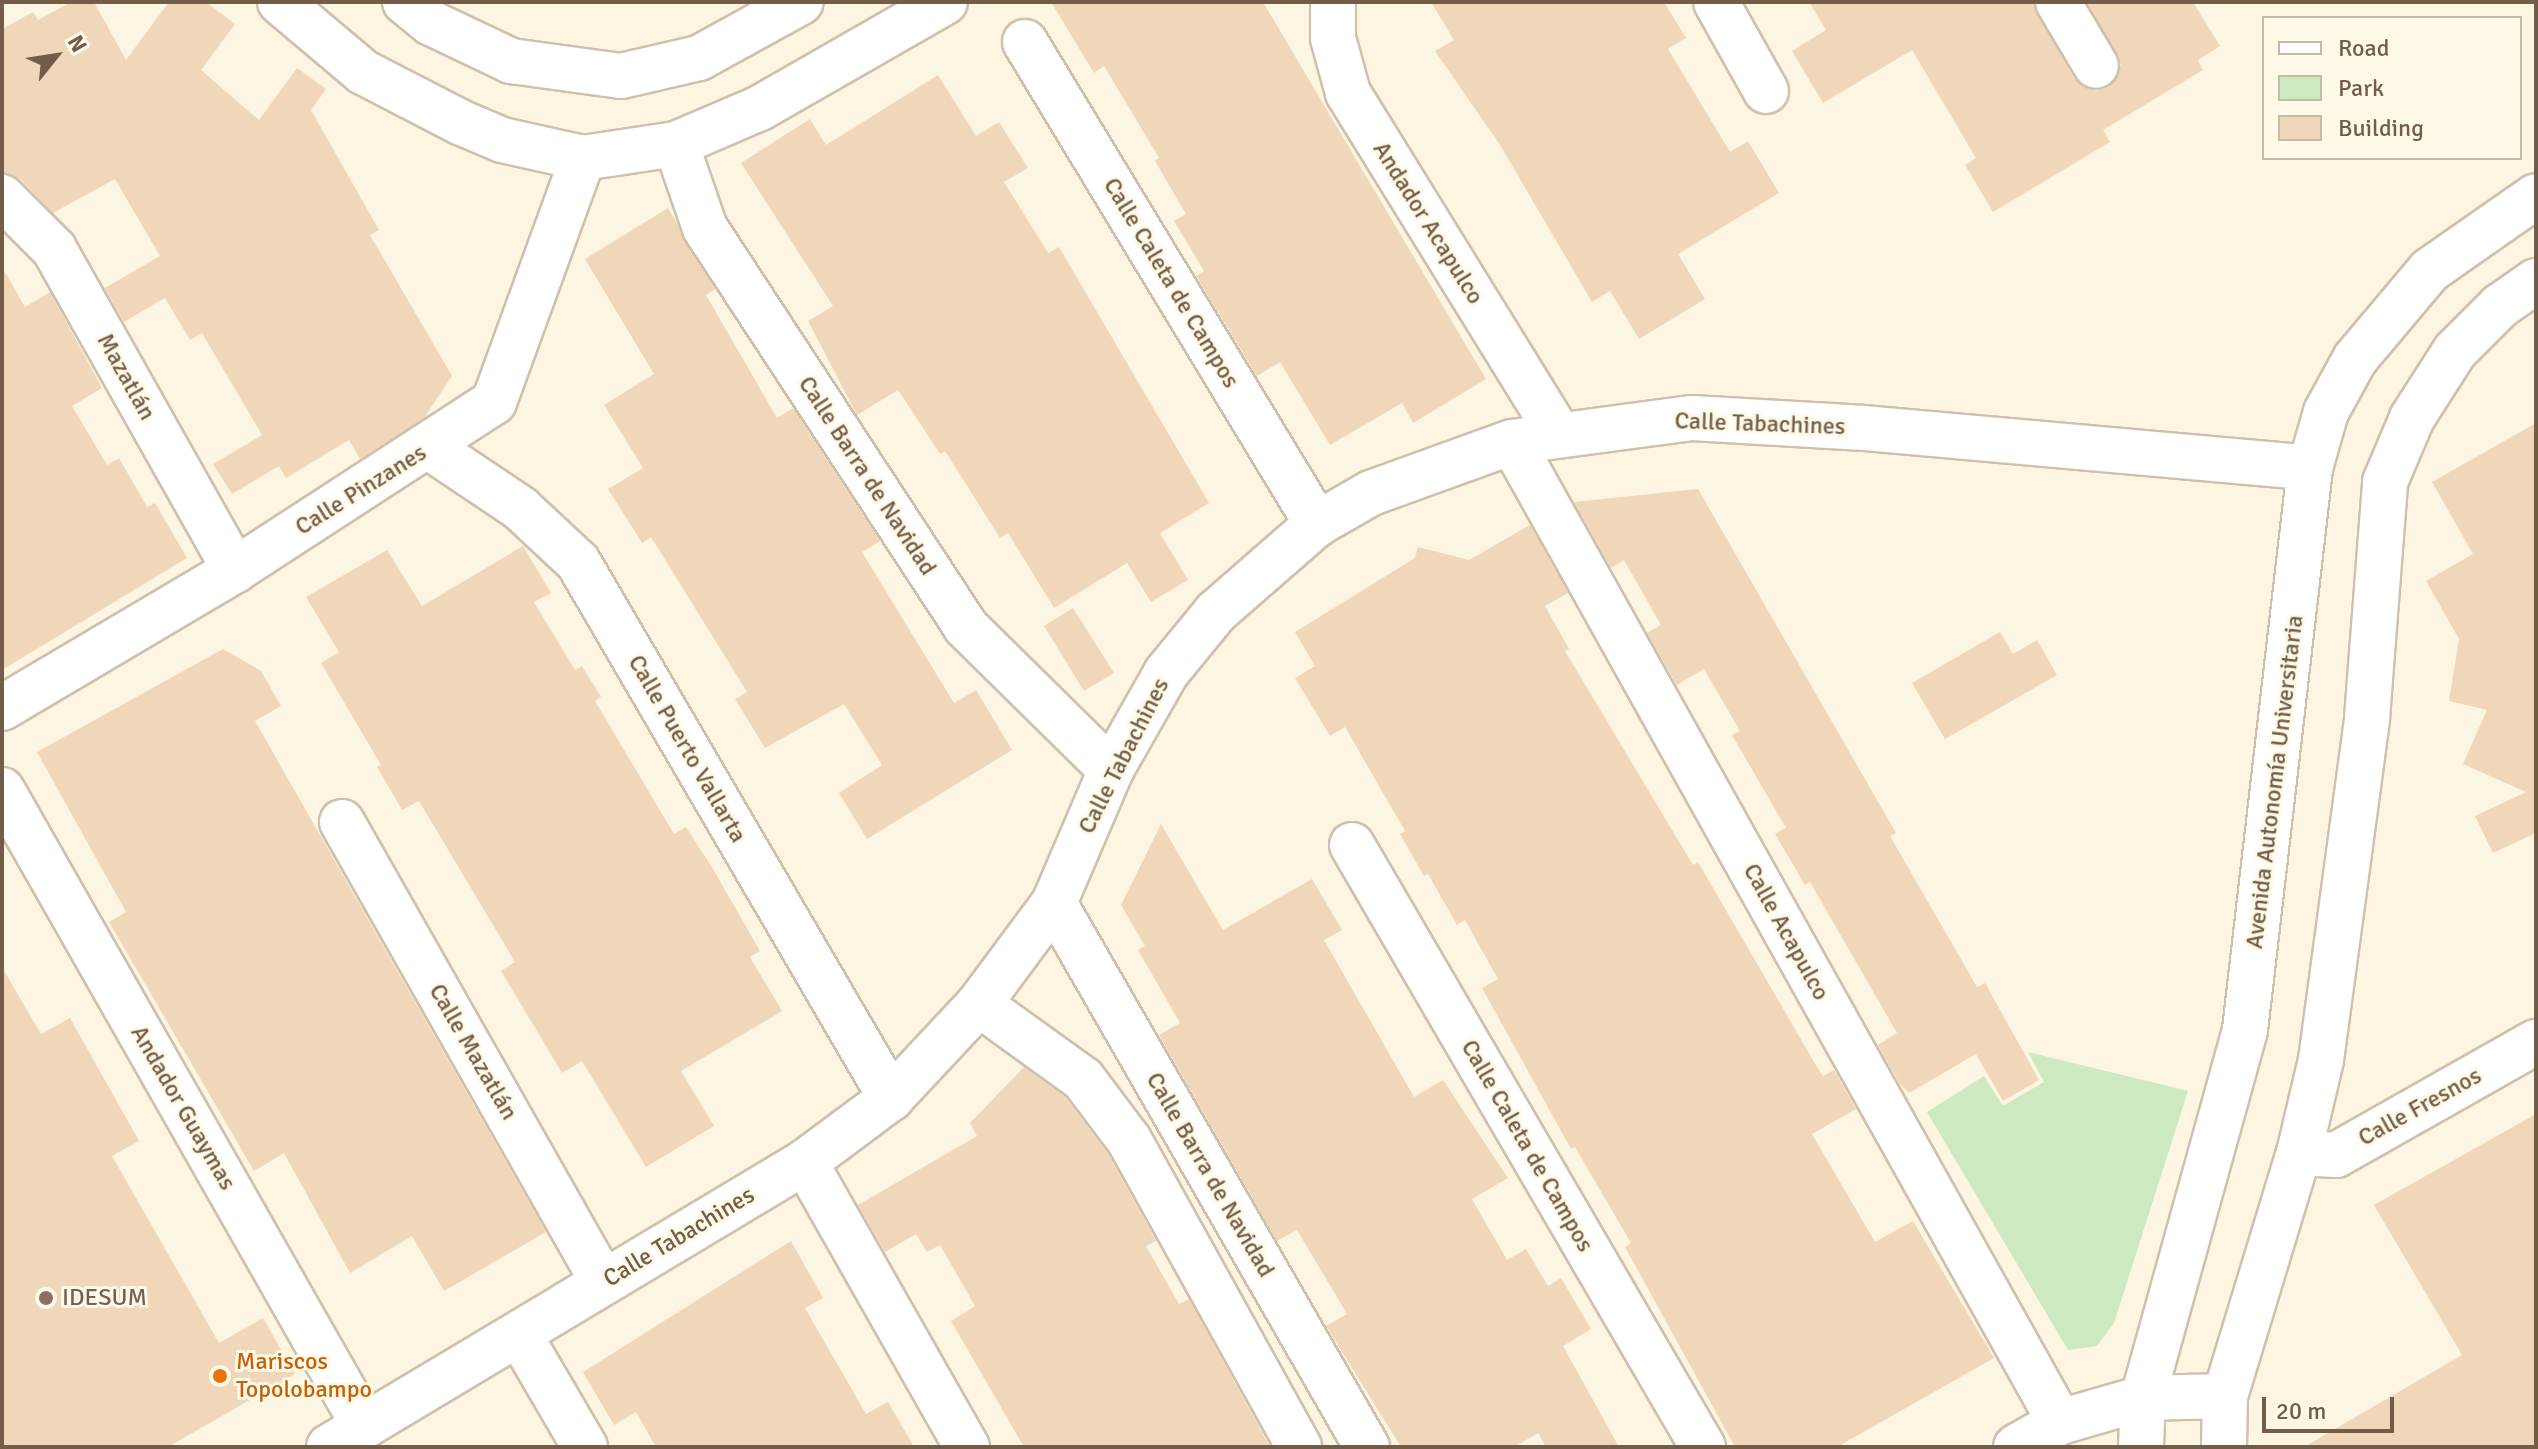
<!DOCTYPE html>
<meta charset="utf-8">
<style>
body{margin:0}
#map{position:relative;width:2538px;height:1449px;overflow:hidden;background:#fcf5e2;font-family:Signika,sans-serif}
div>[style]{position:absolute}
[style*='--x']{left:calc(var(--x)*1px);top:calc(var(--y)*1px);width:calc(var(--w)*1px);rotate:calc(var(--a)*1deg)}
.green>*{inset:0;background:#cce9c1}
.building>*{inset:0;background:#f1d7ba}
.roads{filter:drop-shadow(2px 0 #cfc0ac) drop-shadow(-2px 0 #cfc0ac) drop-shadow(0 2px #cfc0ac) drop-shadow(0 -2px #cfc0ac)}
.street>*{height:44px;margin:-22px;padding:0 22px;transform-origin:22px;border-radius:22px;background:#fff}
.secondary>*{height:44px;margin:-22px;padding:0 22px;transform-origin:22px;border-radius:22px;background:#fff}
.dots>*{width:22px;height:22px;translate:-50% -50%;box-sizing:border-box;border:4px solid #fff9e8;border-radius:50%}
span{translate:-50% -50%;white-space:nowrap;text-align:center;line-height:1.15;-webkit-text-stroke:6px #fff9e8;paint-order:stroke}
.street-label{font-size:24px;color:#735d49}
.education-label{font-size:24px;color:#785e54}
.left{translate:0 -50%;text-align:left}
.food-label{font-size:24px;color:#c56008}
.frame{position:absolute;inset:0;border:4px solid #735d49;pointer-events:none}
.legend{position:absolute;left:2262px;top:16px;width:260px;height:144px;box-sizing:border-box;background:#fff9e8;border:2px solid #c7bba8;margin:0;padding:10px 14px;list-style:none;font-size:24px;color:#735d49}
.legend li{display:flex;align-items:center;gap:16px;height:40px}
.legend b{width:40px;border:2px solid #c7bba8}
.north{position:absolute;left:16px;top:16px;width:80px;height:80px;-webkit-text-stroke:6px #fff9e8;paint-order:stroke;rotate:60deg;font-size:22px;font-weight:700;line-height:32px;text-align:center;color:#735d49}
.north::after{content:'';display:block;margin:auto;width:28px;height:36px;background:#735d49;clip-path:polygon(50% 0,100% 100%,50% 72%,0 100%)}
.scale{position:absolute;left:2262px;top:1397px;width:132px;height:36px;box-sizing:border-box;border:4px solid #735d49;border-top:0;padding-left:10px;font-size:24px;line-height:28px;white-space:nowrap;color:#735d49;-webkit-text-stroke:6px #fff9e8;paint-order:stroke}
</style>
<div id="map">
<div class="green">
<div style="clip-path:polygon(2028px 1052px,2188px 1091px,2114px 1323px,2097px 1346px,2068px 1350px,1927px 1112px,1984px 1076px,2003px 1106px,2044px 1082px)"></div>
</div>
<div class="building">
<div style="clip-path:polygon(71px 2px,94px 2px,126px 60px,169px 2px,206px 2px,235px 24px,201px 70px,259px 120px,297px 68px,326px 89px,311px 110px,379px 230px,370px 235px,452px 376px,424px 418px,360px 459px,349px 440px,286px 478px,279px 466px,232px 494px,213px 464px,262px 435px,202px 333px,190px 340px,165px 298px,124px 322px,105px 288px,160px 256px,115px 179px,53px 213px,20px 179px,2px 173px,2px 29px,33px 12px,38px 20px)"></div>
<div style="clip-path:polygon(1051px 2px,1263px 2px,1486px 379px,1413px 423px,1402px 403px,1330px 445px,1280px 362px,1257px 376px,1196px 276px,1204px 271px,1174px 221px,1186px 214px,1155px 161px,1159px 158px,1104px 66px,1094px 73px)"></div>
<div style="clip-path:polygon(1431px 2px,1664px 2px,1686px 38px,1668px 49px,1730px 152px,1748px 141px,1779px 193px,1678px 254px,1705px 299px,1639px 339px,1610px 291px,1592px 302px,1500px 145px,1435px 51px,1454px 40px)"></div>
<div style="clip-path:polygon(1809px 2px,2033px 2px,2074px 79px,2096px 91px,2109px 87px,2121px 65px,2087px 2px,2193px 2px,2220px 46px,2198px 60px,2203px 70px,2103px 130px,2110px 142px,1993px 212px,1965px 165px,1976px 158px,1912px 50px,1823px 103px,1792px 51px,1826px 30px)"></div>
<div style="clip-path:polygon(938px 75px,976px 136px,999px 122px,1028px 168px,1004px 182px,1048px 253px,1059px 247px,1209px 503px,1160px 533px,1188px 580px,1151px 602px,1127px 563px,1054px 608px,1008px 533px,1000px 538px,945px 451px,940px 454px,898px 390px,857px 415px,808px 321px,833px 306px,741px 163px,810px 119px,826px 145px)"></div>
<div style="clip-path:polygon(668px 208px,715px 289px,706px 295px,777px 418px,793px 408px,880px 541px,862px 552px,954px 703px,976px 690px,1012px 750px,867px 839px,839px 793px,882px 765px,844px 704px,765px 748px,735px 699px,747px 692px,651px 537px,642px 543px,608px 489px,643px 468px,604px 405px,654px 374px,585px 259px)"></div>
<div style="clip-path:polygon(2px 267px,25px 307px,50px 292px,102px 388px,72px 406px,107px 465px,119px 458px,147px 507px,155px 503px,187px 558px,2px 670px)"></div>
<div style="clip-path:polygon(2536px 423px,2536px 833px,2493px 853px,2475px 816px,2526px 792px,2463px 764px,2487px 710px,2449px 701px,2459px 639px,2426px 581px,2473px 554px,2432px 482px)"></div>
<div style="clip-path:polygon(1698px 489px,1896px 833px,1890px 836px,1977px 987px,1985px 983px,2039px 1080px,2003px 1101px,1976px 1054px,1909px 1093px,1900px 1084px,1878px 1045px,1897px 1033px,1810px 882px,1805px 885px,1775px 834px,1786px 828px,1732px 735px,1740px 731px,1704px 669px,1677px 685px,1647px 633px,1661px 625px,1624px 560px,1611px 568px,1574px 502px)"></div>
<div style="clip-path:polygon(1530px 525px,1568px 593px,1545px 606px,1569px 649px,1565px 651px,1693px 865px,1698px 862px,1817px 1067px,1823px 1076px,1834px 1070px,1856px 1109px,1812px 1134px,1875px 1242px,1913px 1221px,1994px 1358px,1837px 1447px,1735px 1447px,1625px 1247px,1631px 1243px,1575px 1147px,1571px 1149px,1482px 988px,1498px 979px,1465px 920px,1457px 925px,1428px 874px,1424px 876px,1400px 834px,1405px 831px,1345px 727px,1330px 736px,1295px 678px,1315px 666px,1295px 632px,1415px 558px,1418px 547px,1469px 560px)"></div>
<div style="clip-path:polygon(523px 546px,551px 593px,534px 602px,575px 670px,582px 666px,601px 697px,595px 701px,674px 834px,686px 827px,713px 869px,760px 951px,750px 957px,782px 1011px,681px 1071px,714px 1126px,646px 1167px,582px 1061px,562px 1073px,501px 971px,515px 962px,419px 801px,402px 810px,377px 767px,381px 765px,321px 663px,339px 652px,306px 597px,387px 550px,422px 606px)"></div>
<div style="clip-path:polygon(1073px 608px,1114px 673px,1084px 691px,1044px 626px)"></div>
<div style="clip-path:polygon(2000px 632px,2013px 654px,2037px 640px,2057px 675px,1945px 739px,1912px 683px)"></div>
<div style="clip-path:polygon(223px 649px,261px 671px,281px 706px,255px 721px,546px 1232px,444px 1291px,412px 1236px,350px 1273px,284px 1153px,254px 1171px,109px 922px,126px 912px,37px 752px)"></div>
<div style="clip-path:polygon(1161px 824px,1223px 930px,1312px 879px,1342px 930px,1324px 940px,1414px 1097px,1443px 1080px,1508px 1178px,1472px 1199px,1507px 1260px,1526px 1249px,1548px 1286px,1561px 1278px,1591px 1329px,1563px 1346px,1619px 1447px,1546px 1447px,1538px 1433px,1514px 1447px,1401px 1447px,1326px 1326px,1347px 1314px,1297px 1230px,1277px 1241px,1159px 1035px,1180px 1023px,1138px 950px,1145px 946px,1121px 905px)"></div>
<div style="clip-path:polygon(2px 967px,41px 1034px,70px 1018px,139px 1141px,112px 1156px,219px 1343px,263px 1318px,295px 1374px,168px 1447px,2px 1447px)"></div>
<div style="clip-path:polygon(1024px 1067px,1065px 1097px,1108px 1154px,1156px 1241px,1146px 1246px,1179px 1304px,1189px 1299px,1270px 1447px,1024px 1447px,951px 1321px,975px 1306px,940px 1245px,927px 1252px,916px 1234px,885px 1252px,858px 1205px,977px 1136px,970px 1123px)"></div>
<div style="clip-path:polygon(2536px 1114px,2536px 1447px,2304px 1447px,2462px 1355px,2374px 1205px)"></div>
<div style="clip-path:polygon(791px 1241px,823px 1298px,805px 1308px,866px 1414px,888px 1402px,914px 1447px,656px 1447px,636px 1412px,614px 1425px,583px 1372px)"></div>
</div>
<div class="roads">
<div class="street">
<div style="--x:1333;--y:2;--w:36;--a:90"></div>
<div style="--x:1333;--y:38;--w:57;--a:74.7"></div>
<div style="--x:1348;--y:93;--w:398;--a:58.3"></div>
<div style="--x:1716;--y:2;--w:102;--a:60.7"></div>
<div style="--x:2058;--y:2;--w:74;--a:59.3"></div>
<div style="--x:1025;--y:42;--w:564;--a:58.79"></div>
<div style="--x:676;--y:144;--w:89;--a:71"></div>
<div style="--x:705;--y:228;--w:475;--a:56.8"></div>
<div style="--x:965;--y:626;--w:205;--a:44.6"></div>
<div style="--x:2;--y:197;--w:74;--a:45"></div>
<div style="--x:54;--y:249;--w:369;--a:60.6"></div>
<div style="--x:1512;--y:442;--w:1123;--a:60.79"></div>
<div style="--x:429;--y:447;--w:110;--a:33.8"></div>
<div style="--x:520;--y:508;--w:79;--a:43"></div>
<div style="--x:578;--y:562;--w:621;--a:59.72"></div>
<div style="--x:2;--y:708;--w:271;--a:-30.6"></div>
<div style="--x:235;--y:570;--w:309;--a:-33"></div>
<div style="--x:494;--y:402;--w:260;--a:-70"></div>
<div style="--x:2;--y:790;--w:732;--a:60.35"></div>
<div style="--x:342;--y:822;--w:529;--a:60.43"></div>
<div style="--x:1352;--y:845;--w:697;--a:59.76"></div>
<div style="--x:1054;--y:903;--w:628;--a:60.09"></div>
<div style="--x:979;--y:1004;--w:128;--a:35.8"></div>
<div style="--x:1083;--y:1079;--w:76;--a:53"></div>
<div style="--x:1129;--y:1140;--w:351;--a:61"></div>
<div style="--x:2299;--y:1153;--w:37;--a:3"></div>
<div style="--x:2336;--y:1155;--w:230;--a:-29.5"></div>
<div style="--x:805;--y:1162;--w:328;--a:60.4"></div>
<div style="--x:519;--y:1334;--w:131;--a:59.7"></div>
<div style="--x:329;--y:1447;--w:555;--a:-30.91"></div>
<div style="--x:805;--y:1162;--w:107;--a:-36.7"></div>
<div style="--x:891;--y:1098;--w:129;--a:-46.9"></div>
<div style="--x:979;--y:1004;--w:126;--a:-53.4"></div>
<div style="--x:1054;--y:903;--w:145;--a:-66.8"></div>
<div style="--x:1111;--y:770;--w:112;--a:-60.4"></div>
<div style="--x:1166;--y:673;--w:79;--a:-50.7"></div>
<div style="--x:1216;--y:612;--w:134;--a:-41.1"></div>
<div style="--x:1317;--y:524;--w:62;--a:-29.9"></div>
<div style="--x:1371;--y:493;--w:150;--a:-19.9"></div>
<div style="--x:1512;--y:442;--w:182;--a:-7.6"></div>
<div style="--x:1692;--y:418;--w:173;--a:3.3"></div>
<div style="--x:1865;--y:428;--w:447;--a:5.1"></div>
<div style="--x:2016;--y:1447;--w:51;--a:-29.6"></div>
<div style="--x:2060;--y:1422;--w:86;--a:-16.1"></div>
<div style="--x:2143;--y:1398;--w:82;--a:-1.4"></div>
</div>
<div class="secondary">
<div style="--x:280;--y:2;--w:109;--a:40.1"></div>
<div style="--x:363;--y:72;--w:111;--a:27.3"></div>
<div style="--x:462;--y:123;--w:43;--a:23"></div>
<div style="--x:502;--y:140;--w:83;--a:12.5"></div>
<div style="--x:583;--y:158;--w:94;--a:-8.6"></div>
<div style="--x:676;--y:144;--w:91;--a:-23.2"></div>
<div style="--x:760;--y:108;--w:213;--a:-29.8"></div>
<div style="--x:405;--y:2;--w:33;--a:39"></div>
<div style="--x:431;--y:23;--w:89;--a:25.4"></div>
<div style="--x:511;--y:61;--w:111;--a:7.8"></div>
<div style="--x:621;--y:76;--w:80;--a:-13"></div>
<div style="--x:699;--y:58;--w:116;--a:-28.8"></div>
<div style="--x:2141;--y:1447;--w:49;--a:-87.7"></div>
<div style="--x:2143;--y:1398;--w:382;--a:-74.5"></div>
<div style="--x:2245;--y:1030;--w:566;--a:-83.4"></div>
<div style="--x:2310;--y:468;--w:58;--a:-74.1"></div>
<div style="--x:2326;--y:412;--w:60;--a:-61.3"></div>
<div style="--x:2355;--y:359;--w:116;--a:-49.9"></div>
<div style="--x:2430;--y:270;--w:129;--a:-34.9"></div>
<div style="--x:2224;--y:1447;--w:51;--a:-88.9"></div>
<div style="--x:2225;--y:1396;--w:254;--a:-73.1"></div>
<div style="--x:2299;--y:1153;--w:96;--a:-76.7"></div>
<div style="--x:2321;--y:1060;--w:345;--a:-82.3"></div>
<div style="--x:2367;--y:718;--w:237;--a:-85.6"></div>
<div style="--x:2385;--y:482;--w:69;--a:-67.1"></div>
<div style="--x:2412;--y:418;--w:80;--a:-57.3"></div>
<div style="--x:2455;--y:351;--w:64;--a:-45"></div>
<div style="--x:2500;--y:306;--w:44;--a:-34.8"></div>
</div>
</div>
<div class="dots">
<div style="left:46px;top:1298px;background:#8d6e63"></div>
<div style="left:220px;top:1376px;background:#e8710a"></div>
</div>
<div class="street-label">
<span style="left:1428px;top:223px;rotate:58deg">Andador Acapulco</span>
<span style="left:1171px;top:283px;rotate:59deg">Calle Caleta de Campos</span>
<span style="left:126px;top:377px;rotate:61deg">Mazatlán</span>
<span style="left:1760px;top:424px;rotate:2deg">Calle Tabachines</span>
<span style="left:867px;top:476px;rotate:57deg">Calle Barra de Navidad</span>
<span style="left:361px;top:490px;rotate:-32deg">Calle Pinzanes</span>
<span style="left:687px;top:749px;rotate:60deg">Calle Puerto Vallarta</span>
<span style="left:1124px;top:756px;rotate:-63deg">Calle Tabachines</span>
<span style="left:2275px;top:782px;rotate:-83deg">Avenida Autonomía Universitaria</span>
<span style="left:1786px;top:932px;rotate:61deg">Calle Acapulco</span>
<span style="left:473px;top:1052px;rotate:60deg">Calle Mazatlán</span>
<span style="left:2420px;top:1107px;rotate:-29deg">Calle Fresnos</span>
<span style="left:183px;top:1108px;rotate:60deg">Andador Guaymas</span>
<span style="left:1527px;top:1146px;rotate:60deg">Calle Caleta de Campos</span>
<span style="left:1210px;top:1175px;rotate:60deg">Calle Barra de Navidad</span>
<span style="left:679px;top:1237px;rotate:-31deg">Calle Tabachines</span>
</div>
<div class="education-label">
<span class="left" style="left:62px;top:1298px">IDESUM</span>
</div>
<div class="food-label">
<span class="left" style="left:236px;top:1376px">Mariscos<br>Topolobampo</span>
</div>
<div class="frame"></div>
<ul class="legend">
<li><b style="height:10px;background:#fff"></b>Road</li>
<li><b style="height:22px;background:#cce9c1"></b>Park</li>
<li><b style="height:22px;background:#f1d7ba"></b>Building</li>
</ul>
<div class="north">N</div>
<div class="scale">20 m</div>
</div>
